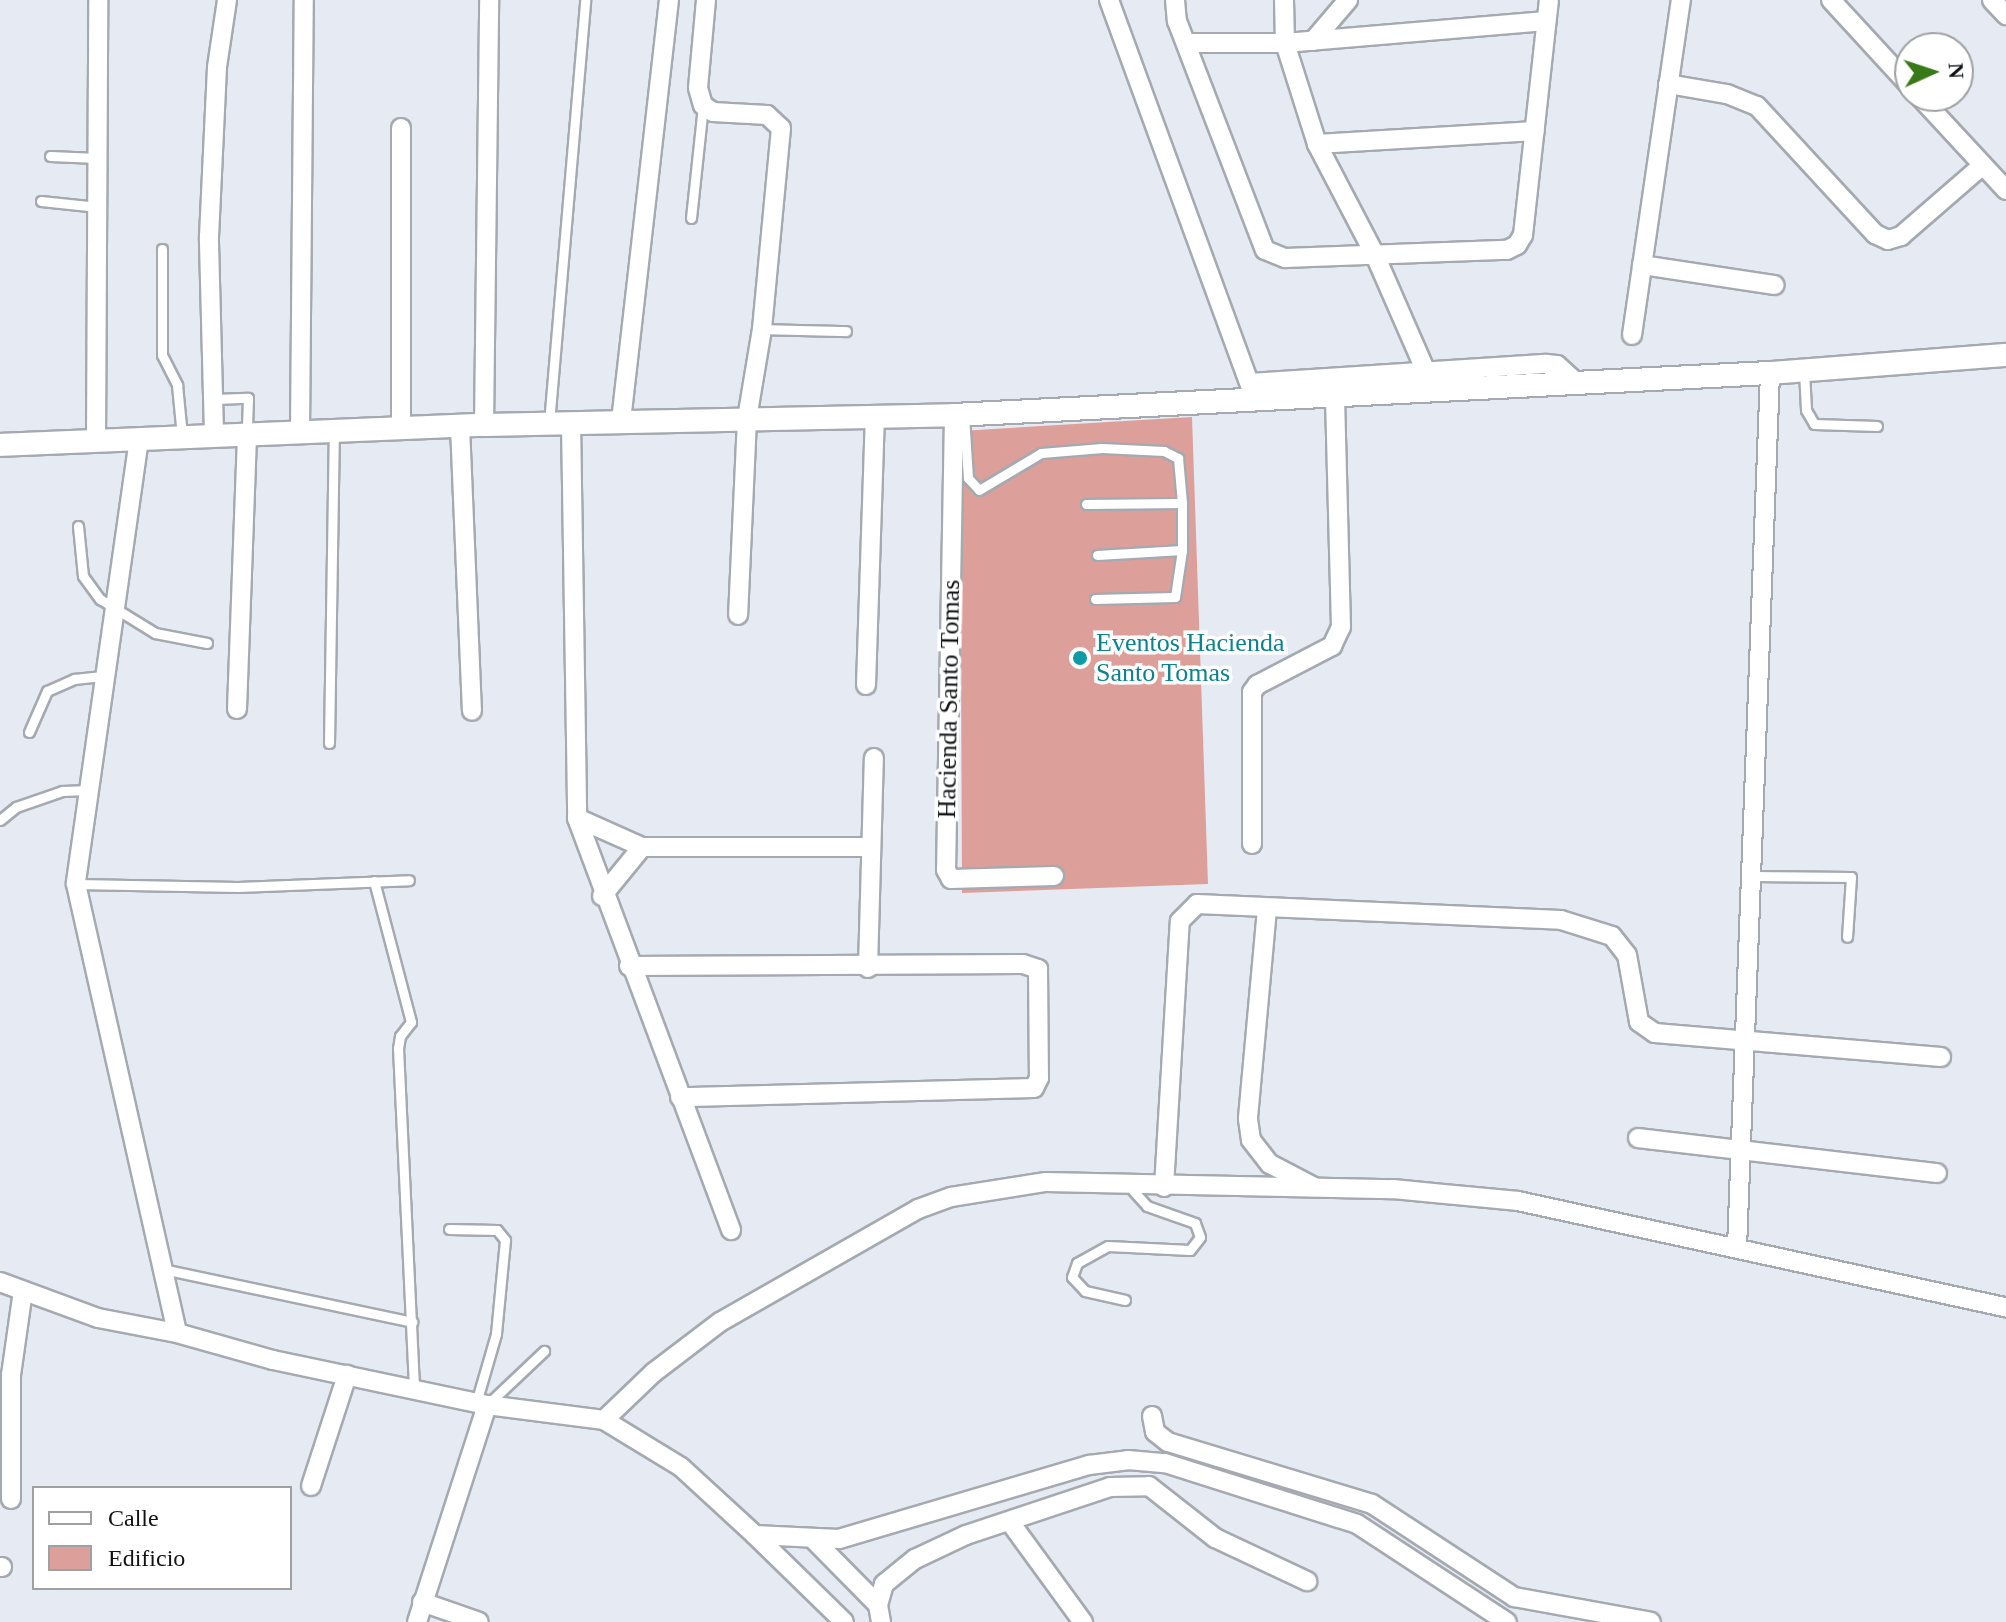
<!DOCTYPE html>
<style>
body{margin:0}
#map{position:relative;width:2006px;height:1622px;overflow:hidden;background:#e6ebf3;font-family:"Times New Roman",serif}
div>[style]{position:absolute}
[style*='--x']{left:calc(var(--x)*1px);top:calc(var(--y)*1px);width:calc(var(--w)*1px);rotate:calc(var(--a)*1deg)}
.building>*{inset:0;background:#dd9f9a}
.roads{filter:drop-shadow(2px 0 #a5a9b0) drop-shadow(-2px 0 #a5a9b0) drop-shadow(0 2px #a5a9b0) drop-shadow(0 -2px #a5a9b0)}
.service>*{height:9px;margin:-4.5px;padding:0 4.5px;transform-origin:4.5px;border-radius:4.5px;background:#fff}
.minor>*{height:18px;margin:-9px;padding:0 9px;transform-origin:9px;border-radius:9px;background:#fff}
.tertiary>*{height:22px;margin:-11px;padding:0 11px;transform-origin:11px;border-radius:11px;background:#fff}
.dots>*{width:22px;height:22px;translate:-50% -50%;box-sizing:border-box;border:4px solid #fff;border-radius:50%}
span{translate:-50% -50%;white-space:nowrap;text-align:center;line-height:1.15;-webkit-text-stroke:7px #fff;paint-order:stroke}
.culture-label{font-size:26px;color:#0d838f}
.left{translate:0 -50%;text-align:left}
.street-label{font-size:26px;color:#101214}
.legend{position:absolute;left:32px;top:1486px;width:260px;height:104px;box-sizing:border-box;background:#fff;border:2px solid #9fa0a1;margin:0;padding:10px 14px;list-style:none;font-size:24px;color:#101214}
.legend li{display:flex;align-items:center;gap:16px;height:40px}
.legend b{width:40px;border:2px solid #9fa0a1}
.north{position:absolute;left:1894px;top:32px;width:80px;height:80px;box-sizing:border-box;background:#fff;border:2px solid #9fa0a1;border-radius:50%;rotate:87deg;font-size:22px;font-weight:700;line-height:32px;text-align:center;color:#101214}
.north::after{content:'';display:block;margin:auto;width:28px;height:36px;background:#397917;clip-path:polygon(50% 0,100% 100%,50% 72%,0 100%)}
</style>
<div id="map">
<div class="building">
<div style="clip-path:polygon(1192px 417px,1208px 884px,962px 893px,960px 431px)"></div>
</div>
<div class="roads">
<div class="service">
<div style="--x:50;--y:156;--w:47;--a:2.4"></div>
<div style="--x:41;--y:201;--w:57;--a:6"></div>
<div style="--x:691;--y:218;--w:114;--a:-83.9"></div>
<div style="--x:162;--y:249;--w:106;--a:90"></div>
<div style="--x:162;--y:355;--w:34;--a:63"></div>
<div style="--x:177;--y:385;--w:51;--a:84.4"></div>
<div style="--x:762;--y:329;--w:84;--a:1.4"></div>
<div style="--x:1804;--y:371;--w:39;--a:87"></div>
<div style="--x:1806;--y:410;--w:16;--a:60"></div>
<div style="--x:1814;--y:424;--w:63;--a:1.8"></div>
<div style="--x:215;--y:399;--w:33;--a:-2"></div>
<div style="--x:248;--y:398;--w:35;--a:92"></div>
<div style="--x:964;--y:415;--w:63;--a:86.4"></div>
<div style="--x:968;--y:478;--w:16;--a:47"></div>
<div style="--x:979;--y:490;--w:72;--a:-30.8"></div>
<div style="--x:1041;--y:453;--w:61;--a:-4.7"></div>
<div style="--x:1102;--y:448;--w:62;--a:2.8"></div>
<div style="--x:1164;--y:451;--w:16;--a:27"></div>
<div style="--x:1178;--y:458;--w:45;--a:84.9"></div>
<div style="--x:1182;--y:503;--w:96;--a:179.4"></div>
<div style="--x:549;--y:423;--w:425;--a:-85.1"></div>
<div style="--x:78;--y:526;--w:50;--a:84.3"></div>
<div style="--x:83;--y:576;--w:29;--a:54"></div>
<div style="--x:100;--y:599;--w:65;--a:31.7"></div>
<div style="--x:155;--y:633;--w:53;--a:10.9"></div>
<div style="--x:1097;--y:555;--w:85;--a:-3.4"></div>
<div style="--x:1182;--y:550;--w:47;--a:-90"></div>
<div style="--x:1095;--y:599;--w:80;--a:-1.4"></div>
<div style="--x:1175;--y:597;--w:48;--a:-81.5"></div>
<div style="--x:29;--y:732;--w:45;--a:-66.3"></div>
<div style="--x:47;--y:691;--w:30;--a:-24"></div>
<div style="--x:74;--y:679;--w:31;--a:-6"></div>
<div style="--x:329;--y:743;--w:312;--a:-89.1"></div>
<div style="--x:0;--y:820;--w:21;--a:-39"></div>
<div style="--x:16;--y:807;--w:49;--a:-19.2"></div>
<div style="--x:62;--y:791;--w:27;--a:-2"></div>
<div style="--x:1752;--y:876;--w:99;--a:0.6"></div>
<div style="--x:1851;--y:877;--w:60;--a:93.8"></div>
<div style="--x:374;--y:881;--w:146;--a:75.3"></div>
<div style="--x:411;--y:1022;--w:18;--a:128"></div>
<div style="--x:400;--y:1036;--w:12;--a:99"></div>
<div style="--x:398;--y:1048;--w:341;--a:87.3"></div>
<div style="--x:76;--y:884;--w:162;--a:1.1"></div>
<div style="--x:238;--y:887;--w:171;--a:-2.3"></div>
<div style="--x:449;--y:1229;--w:48;--a:1.2"></div>
<div style="--x:497;--y:1230;--w:13;--a:51"></div>
<div style="--x:505;--y:1240;--w:94;--a:95.5"></div>
<div style="--x:496;--y:1334;--w:72;--a:106.2"></div>
<div style="--x:163;--y:1269;--w:255;--a:12"></div>
<div style="--x:1125;--y:1300;--w:41;--a:-167.3"></div>
<div style="--x:1085;--y:1291;--w:19;--a:-133"></div>
<div style="--x:1072;--y:1277;--w:15;--a:-70"></div>
<div style="--x:1077;--y:1263;--w:35;--a:-29"></div>
<div style="--x:1108;--y:1246;--w:82;--a:2.8"></div>
<div style="--x:1190;--y:1250;--w:16;--a:-52"></div>
<div style="--x:1200;--y:1237;--w:15;--a:-110"></div>
<div style="--x:1195;--y:1223;--w:51;--a:-160.5"></div>
<div style="--x:1147;--y:1206;--w:28;--a:-132"></div>
<div style="--x:489;--y:1403;--w:76;--a:-43.4"></div>
</div>
<div class="minor">
<div style="--x:706;--y:0;--w:88;--a:95.2"></div>
<div style="--x:698;--y:88;--w:18;--a:74"></div>
<div style="--x:703;--y:105;--w:12;--a:35"></div>
<div style="--x:713;--y:112;--w:54;--a:3.2"></div>
<div style="--x:767;--y:115;--w:19;--a:43"></div>
<div style="--x:781;--y:128;--w:202;--a:95.4"></div>
<div style="--x:762;--y:329;--w:91;--a:99.5"></div>
<div style="--x:747;--y:419;--w:196;--a:92.6"></div>
<div style="--x:1109;--y:0;--w:425;--a:69.9"></div>
<div style="--x:1175;--y:0;--w:21;--a:85"></div>
<div style="--x:1177;--y:21;--w:245;--a:69"></div>
<div style="--x:1265;--y:250;--w:22;--a:22"></div>
<div style="--x:1285;--y:258;--w:222;--a:-2.1"></div>
<div style="--x:1507;--y:250;--w:11;--a:-27"></div>
<div style="--x:1517;--y:245;--w:12;--a:-59"></div>
<div style="--x:1523;--y:235;--w:236;--a:-83.7"></div>
<div style="--x:1284;--y:0;--w:43;--a:88.7"></div>
<div style="--x:1285;--y:43;--w:106;--a:72.4"></div>
<div style="--x:1831;--y:0;--w:117;--a:47.4"></div>
<div style="--x:1992;--y:0;--w:21;--a:47"></div>
<div style="--x:1313;--y:41;--w:54;--a:-49.5"></div>
<div style="--x:1186;--y:43;--w:99;--a:0"></div>
<div style="--x:1285;--y:43;--w:262;--a:-4.8"></div>
<div style="--x:1668;--y:84;--w:60;--a:9.6"></div>
<div style="--x:1727;--y:94;--w:32;--a:22"></div>
<div style="--x:1757;--y:106;--w:174;--a:47.3"></div>
<div style="--x:1875;--y:234;--w:14;--a:25"></div>
<div style="--x:1888;--y:240;--w:14;--a:-17"></div>
<div style="--x:1901;--y:236;--w:108;--a:-40.9"></div>
<div style="--x:1919;--y:96;--w:128;--a:47.2"></div>
<div style="--x:1642;--y:265;--w:134;--a:8.6"></div>
<div style="--x:1632;--y:335;--w:339;--a:-81.7"></div>
<div style="--x:1250;--y:383;--w:297;--a:-3.7"></div>
<div style="--x:1546;--y:364;--w:11;--a:5"></div>
<div style="--x:1557;--y:365;--w:27;--a:42"></div>
<div style="--x:1434;--y:390;--w:147;--a:-113.6"></div>
<div style="--x:1375;--y:255;--w:125;--a:-117.6"></div>
<div style="--x:1317;--y:144;--w:218;--a:-3.4"></div>
<div style="--x:954;--y:415;--w:455;--a:91"></div>
<div style="--x:946;--y:870;--w:10;--a:61"></div>
<div style="--x:951;--y:879;--w:103;--a:-1.7"></div>
<div style="--x:621;--y:421;--w:424;--a:-83.5"></div>
<div style="--x:571;--y:422;--w:396;--a:89.1"></div>
<div style="--x:577;--y:818;--w:440;--a:69.5"></div>
<div style="--x:484;--y:425;--w:425;--a:-89.3"></div>
<div style="--x:460;--y:426;--w:285;--a:87.6"></div>
<div style="--x:401;--y:428;--w:300;--a:-90"></div>
<div style="--x:300;--y:431;--w:431;--a:-89.5"></div>
<div style="--x:214;--y:434;--w:197;--a:-91.5"></div>
<div style="--x:209;--y:237;--w:170;--a:-87.3"></div>
<div style="--x:217;--y:67;--w:68;--a:-81.5"></div>
<div style="--x:139;--y:439;--w:449;--a:98.1"></div>
<div style="--x:76;--y:884;--w:460;--a:77.3"></div>
<div style="--x:96;--y:441;--w:441;--a:-89.7"></div>
<div style="--x:866;--y:685;--w:268;--a:-88.1"></div>
<div style="--x:237;--y:709;--w:276;--a:-87.9"></div>
<div style="--x:577;--y:818;--w:71;--a:24"></div>
<div style="--x:642;--y:847;--w:229;--a:0"></div>
<div style="--x:1252;--y:844;--w:152;--a:-90"></div>
<div style="--x:1252;--y:692;--w:9;--a:-54"></div>
<div style="--x:1257;--y:685;--w:85;--a:-27.5"></div>
<div style="--x:1332;--y:646;--w:21;--a:-65"></div>
<div style="--x:1341;--y:627;--w:232;--a:-91.5"></div>
<div style="--x:602;--y:896;--w:63;--a:-50.8"></div>
<div style="--x:1267;--y:909;--w:211;--a:95.2"></div>
<div style="--x:1248;--y:1119;--w:21;--a:82"></div>
<div style="--x:1251;--y:1140;--w:31;--a:52"></div>
<div style="--x:1270;--y:1164;--w:50;--a:27.6"></div>
<div style="--x:629;--y:966;--w:394;--a:-0.3"></div>
<div style="--x:1023;--y:964;--w:16;--a:18"></div>
<div style="--x:1038;--y:969;--w:109;--a:89.5"></div>
<div style="--x:1039;--y:1078;--w:11;--a:117"></div>
<div style="--x:1034;--y:1088;--w:354;--a:178.5"></div>
<div style="--x:868;--y:968;--w:210;--a:-88.4"></div>
<div style="--x:1638;--y:1138;--w:301;--a:6.7"></div>
<div style="--x:1164;--y:1187;--w:266;--a:-86.6"></div>
<div style="--x:1180;--y:921;--w:24;--a:-45"></div>
<div style="--x:1197;--y:904;--w:364;--a:2.5"></div>
<div style="--x:1561;--y:920;--w:53;--a:17.4"></div>
<div style="--x:1612;--y:936;--w:24;--a:52"></div>
<div style="--x:1627;--y:955;--w:68;--a:79.8"></div>
<div style="--x:1639;--y:1022;--w:19;--a:35"></div>
<div style="--x:1655;--y:1033;--w:287;--a:4.8"></div>
<div style="--x:1737;--y:1248;--w:876;--a:-87.84"></div>
<div style="--x:0;--y:1282;--w:104;--a:20.2"></div>
<div style="--x:98;--y:1318;--w:80;--a:10.8"></div>
<div style="--x:177;--y:1333;--w:100;--a:15.7"></div>
<div style="--x:273;--y:1360;--w:219;--a:11.9"></div>
<div style="--x:487;--y:1405;--w:118;--a:7.3"></div>
<div style="--x:604;--y:1420;--w:90;--a:31.4"></div>
<div style="--x:681;--y:1467;--w:100;--a:42.6"></div>
<div style="--x:755;--y:1535;--w:84;--a:2.7"></div>
<div style="--x:839;--y:1539;--w:261;--a:-16.5"></div>
<div style="--x:1089;--y:1465;--w:39;--a:-7"></div>
<div style="--x:1128;--y:1460;--w:37;--a:5"></div>
<div style="--x:1165;--y:1463;--w:201;--a:17.6"></div>
<div style="--x:1357;--y:1524;--w:179;--a:33.2"></div>
<div style="--x:1152;--y:1416;--w:16;--a:79"></div>
<div style="--x:1155;--y:1432;--w:16;--a:38"></div>
<div style="--x:1168;--y:1442;--w:213;--a:16.9"></div>
<div style="--x:1372;--y:1504;--w:170;--a:33.2"></div>
<div style="--x:1514;--y:1597;--w:139;--a:10.3"></div>
<div style="--x:604;--y:1420;--w:68;--a:-43.8"></div>
<div style="--x:653;--y:1373;--w:84;--a:-37.3"></div>
<div style="--x:720;--y:1322;--w:228;--a:-29.7"></div>
<div style="--x:918;--y:1209;--w:35;--a:-20"></div>
<div style="--x:951;--y:1197;--w:96;--a:-9"></div>
<div style="--x:1046;--y:1182;--w:347;--a:1.2"></div>
<div style="--x:1393;--y:1189;--w:126;--a:5.5"></div>
<div style="--x:1518;--y:1201;--w:499;--a:12.3"></div>
<div style="--x:311;--y:1486;--w:117;--a:-72"></div>
<div style="--x:11;--y:1499;--w:124;--a:-90"></div>
<div style="--x:11;--y:1375;--w:85;--a:-81.9"></div>
<div style="--x:1010;--y:1522;--w:124;--a:53.9"></div>
<div style="--x:755;--y:1535;--w:124;--a:44.3"></div>
<div style="--x:812;--y:1538;--w:94;--a:45.4"></div>
<div style="--x:0;--y:1567;--w:2;--a:0"></div>
<div style="--x:422;--y:1602;--w:60;--a:19.3"></div>
<div style="--x:417;--y:1622;--w:228;--a:-72.1"></div>
<div style="--x:881;--y:1622;--w:17;--a:-100"></div>
<div style="--x:878;--y:1605;--w:22;--a:-74"></div>
<div style="--x:884;--y:1584;--w:40;--a:-39"></div>
<div style="--x:915;--y:1559;--w:56;--a:-25.2"></div>
<div style="--x:966;--y:1535;--w:152;--a:-18.4"></div>
<div style="--x:1110;--y:1487;--w:39;--a:-1"></div>
<div style="--x:1149;--y:1486;--w:84;--a:38.2"></div>
<div style="--x:1215;--y:1538;--w:102;--a:25.1"></div>
</div>
<div class="tertiary">
<div style="--x:0;--y:445;--w:484;--a:-2.4"></div>
<div style="--x:484;--y:425;--w:470;--a:-1.2"></div>
<div style="--x:954;--y:415;--w:817;--a:-2.95"></div>
<div style="--x:1770;--y:373;--w:237;--a:-4.4"></div>
</div>
</div>
<div class="dots">
<div style="left:1080px;top:658px;background:#0f9aa8"></div>
</div>
<div class="culture-label">
<span class="left" style="left:1096px;top:658px">Eventos Hacienda<br>Santo Tomas</span>
</div>
<div class="street-label">
<span style="left:949px;top:699px;rotate:-89deg">Hacienda Santo Tomas</span>
</div>
<ul class="legend">
<li><b style="height:10px;background:#fff"></b>Calle</li>
<li><b style="height:22px;background:#dd9f9a"></b>Edificio</li>
</ul>
<div class="north">N</div>
</div>
